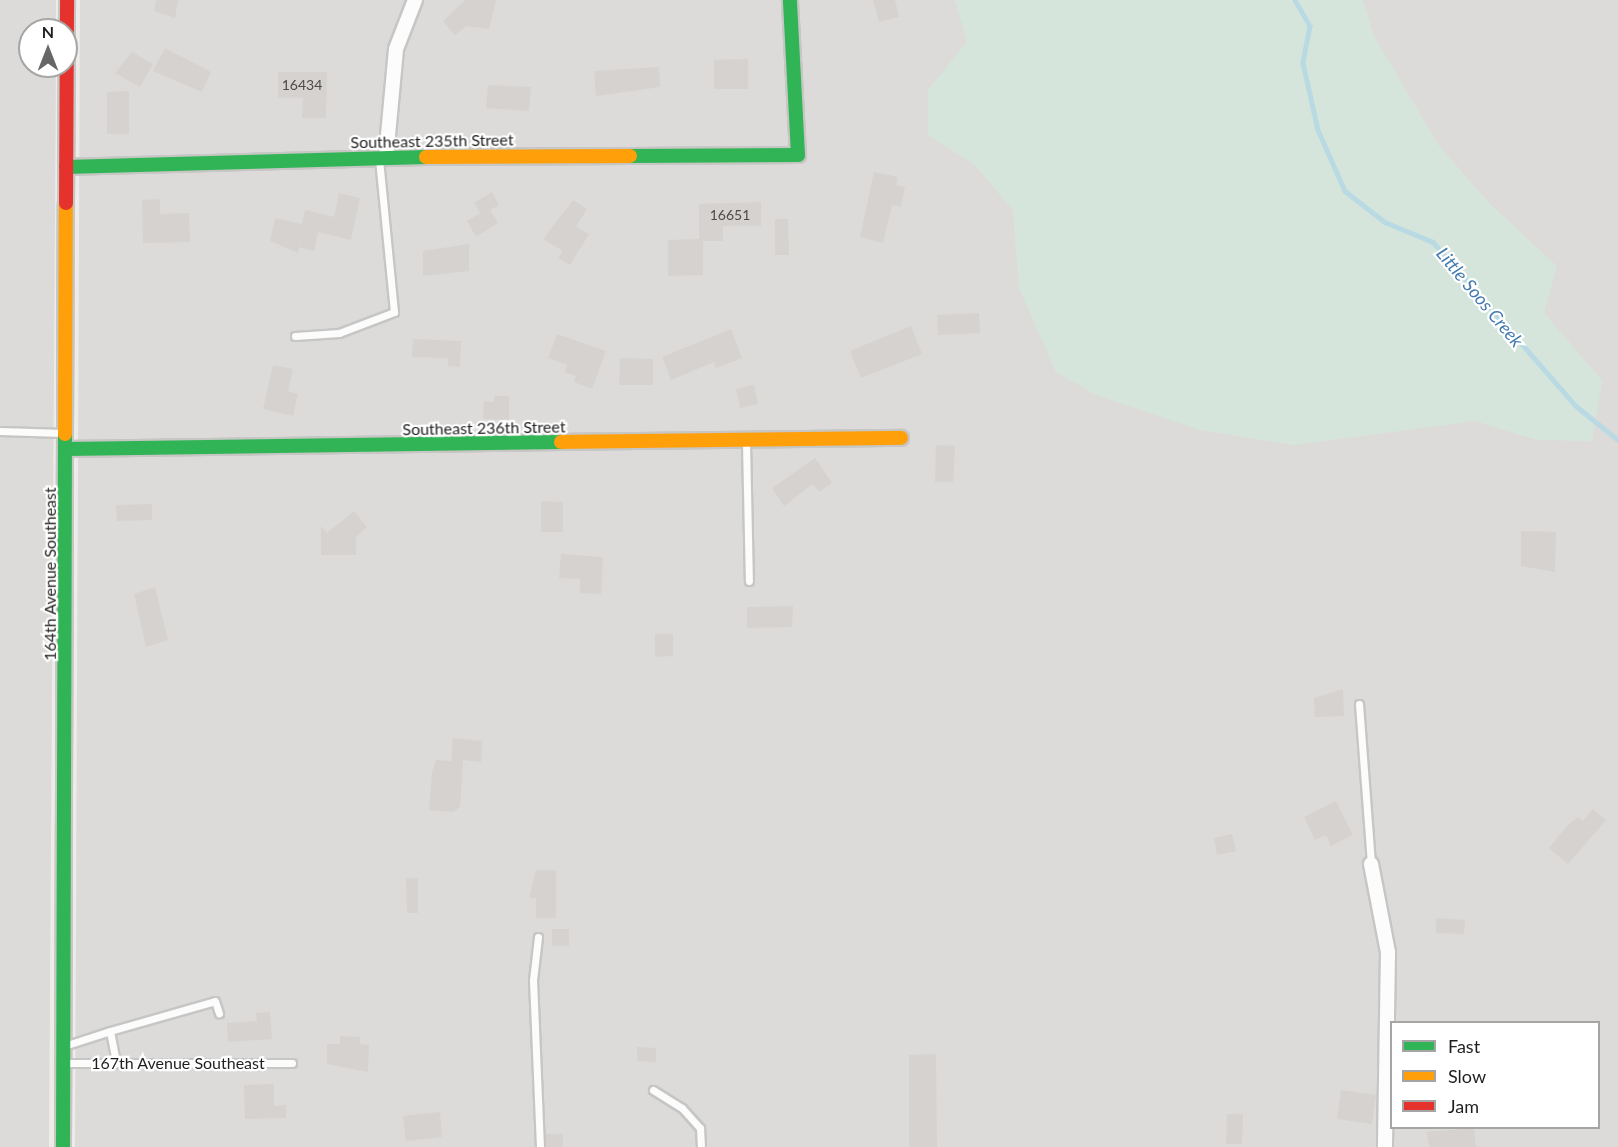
<!DOCTYPE html>
<style>
body{margin:0}
#map{position:relative;width:1618px;height:1147px;overflow:hidden;background:#eeece8;font-family:Lato,sans-serif}
div>[style]{position:absolute}
[style*='--x']{left:calc(var(--x)*1px);top:calc(var(--y)*1px);width:calc(var(--w)*1px);rotate:calc(var(--a)*1deg)}
.residential>*{inset:0;background:#dddbd9}
.wetland>*{inset:0;background:#d5e5db}
.stream>*{height:4.5px;margin:-2.25px;padding:0 2.25px;transform-origin:2.25px;border-radius:2.25px;background:#badae3}
.building>*{inset:0;background:#d5d2cf}
.roads{filter:drop-shadow(2px 0 #c6c6c4) drop-shadow(-2px 0 #c6c6c4) drop-shadow(0 2px #c6c6c4) drop-shadow(0 -2px #c6c6c4)}
.lane>*{height:7px;margin:-3.5px;padding:0 3.5px;transform-origin:3.5px;border-radius:3.5px;background:#fcfcfc}
.street>*{height:14px;margin:-7px;padding:0 7px;transform-origin:7px;border-radius:7px;background:#fcfcfc}
.fast>*{height:14px;margin:-7px;padding:0 7px;transform-origin:7px;border-radius:7px;background:#30b455}
.slow>*{height:14px;margin:-7px;padding:0 7px;transform-origin:7px;border-radius:7px;background:#ff9f0a}
.jam>*{height:14px;margin:-7px;padding:0 7px;transform-origin:7px;border-radius:7px;background:#e5322d}
span{translate:-50% -50%;white-space:nowrap;text-align:center;line-height:1.15;-webkit-text-stroke:4.5px #fff;paint-order:stroke}
.number-label{font-size:14px;color:#4c4c4b}
.number-label span{-webkit-text-stroke-width:0}
.street-label{font-size:16px;color:#1f1f1f}
.water-label{font-size:18px;color:#4279ae;font-style:italic}
.legend{position:absolute;left:1390px;top:1021px;width:210px;height:108px;box-sizing:border-box;background:#fff;border:2px solid #a5a5a5;margin:0;padding:8px 10px;list-style:none;font-size:18px;color:#1f1f1f}
.legend li{display:flex;align-items:center;gap:12px;height:30px}
.legend b{width:30px;border:2px solid #a5a5a5}
.north{position:absolute;left:18px;top:18px;width:60px;height:60px;box-sizing:border-box;background:#fff;border:2px solid #a5a5a5;border-radius:50%;rotate:0deg;font-size:16px;font-weight:700;line-height:24px;text-align:center;color:#1f1f1f}
.north::after{content:'';display:block;margin:auto;width:21px;height:27px;background:#676765;clip-path:polygon(50% 0,100% 100%,50% 72%,0 100%)}
</style>
<div id="map">
<div class="residential">
<div style="clip-path:polygon(0 0,56px 0,56px 30px,30px 30px,30px 66px,56px 66px,49px 1147px,0 1147px)"></div>
<div style="clip-path:polygon(evenodd,80px 0,1618px 0,1618px 1147px,75px 1147px,80px 0,1392px 1022px,1598px 1022px,1598px 1128px,1392px 1128px,1392px 1022px)"></div>
</div>
<div class="wetland">
<div style="clip-path:polygon(955px 0,1363px 0,1374px 36px,1439px 146px,1491px 205px,1557px 266px,1544px 313px,1602px 380px,1592px 441px,1537px 440px,1475px 421px,1294px 445px,1200px 430px,1096px 395px,1056px 372px,1019px 288px,1013px 210px,974px 164px,928px 135px,928px 90px,967px 42px)"></div>
</div>
<div class="stream">
<div style="--x:1295;--y:0;--w:30;--a:60"></div>
<div style="--x:1310;--y:26;--w:38;--a:101"></div>
<div style="--x:1303;--y:63;--w:69;--a:77.4"></div>
<div style="--x:1318;--y:130;--w:67;--a:66.1"></div>
<div style="--x:1345;--y:191;--w:51;--a:37.8"></div>
<div style="--x:1385;--y:222;--w:52;--a:22.6"></div>
<div style="--x:1433;--y:242;--w:216;--a:48.9"></div>
<div style="--x:1575;--y:405;--w:55;--a:39.1"></div>
</div>
<div class="building">
<div style="clip-path:polygon(156px 0,178px 0,175px 18px,154px 11px)"></div>
<div style="clip-path:polygon(465px 0,496px 0,489px 29px,466px 26px,455px 35px,443px 21px)"></div>
<div style="clip-path:polygon(873px 0,895px 0,899px 17px,879px 22px)"></div>
<div style="clip-path:polygon(165px 48px,211px 72px,202px 92px,153px 71px)"></div>
<div style="clip-path:polygon(132px 52px,153px 64px,140px 87px,115px 73px)"></div>
<div style="clip-path:polygon(748px 59px,748px 89px,714px 89px,714px 60px)"></div>
<div style="clip-path:polygon(659px 67px,660px 87px,596px 96px,594px 71px)"></div>
<div style="clip-path:polygon(278px 72px,327px 72px,326px 118px,302px 118px,303px 98px,278px 98px)"></div>
<div style="clip-path:polygon(488px 85px,531px 87px,529px 111px,486px 108px)"></div>
<div style="clip-path:polygon(129px 91px,129px 134px,107px 134px,107px 92px)"></div>
<div style="clip-path:polygon(874px 172px,898px 177px,896px 185px,905px 187px,901px 207px,892px 205px,883px 243px,860px 237px)"></div>
<div style="clip-path:polygon(492px 192px,499px 205px,490px 210px,498px 223px,476px 237px,467px 221px,480px 213px,474px 203px)"></div>
<div style="clip-path:polygon(339px 193px,360px 198px,351px 240px,318px 232px,314px 251px,299px 247px,298px 253px,270px 241px,275px 218px,302px 224px,305px 210px,334px 217px)"></div>
<div style="clip-path:polygon(160px 199px,160px 214px,189px 213px,190px 242px,143px 243px,142px 200px)"></div>
<div style="clip-path:polygon(573px 200px,587px 209px,576px 227px,589px 234px,570px 265px,558px 258px,563px 251px,543px 239px)"></div>
<div style="clip-path:polygon(761px 202px,761px 226px,723px 226px,723px 241px,703px 241px,703px 275px,668px 276px,668px 240px,699px 239px,699px 204px)"></div>
<div style="clip-path:polygon(775px 219px,788px 219px,789px 255px,775px 255px)"></div>
<div style="clip-path:polygon(469px 244px,469px 271px,423px 276px,423px 251px)"></div>
<div style="clip-path:polygon(979px 313px,980px 333px,938px 335px,937px 315px)"></div>
<div style="clip-path:polygon(911px 326px,922px 354px,861px 378px,850px 351px)"></div>
<div style="clip-path:polygon(731px 329px,742px 358px,716px 368px,714px 362px,671px 380px,662px 357px)"></div>
<div style="clip-path:polygon(557px 334px,606px 351px,592px 389px,574px 382px,576px 376px,565px 372px,567px 365px,548px 358px)"></div>
<div style="clip-path:polygon(413px 339px,461px 341px,460px 367px,448px 366px,448px 358px,412px 357px)"></div>
<div style="clip-path:polygon(620px 358px,653px 359px,653px 385px,619px 385px)"></div>
<div style="clip-path:polygon(273px 365px,293px 369px,288px 391px,298px 394px,293px 416px,263px 409px)"></div>
<div style="clip-path:polygon(754px 385px,758px 404px,740px 408px,736px 389px)"></div>
<div style="clip-path:polygon(494px 396px,509px 396px,509px 420px,483px 419px,484px 401px,494px 402px)"></div>
<div style="clip-path:polygon(936px 445px,955px 446px,953px 482px,935px 482px)"></div>
<div style="clip-path:polygon(815px 458px,832px 483px,819px 492px,813px 484px,784px 506px,772px 488px)"></div>
<div style="clip-path:polygon(541px 501px,563px 502px,563px 532px,541px 532px)"></div>
<div style="clip-path:polygon(152px 504px,152px 520px,117px 521px,116px 505px)"></div>
<div style="clip-path:polygon(354px 511px,367px 527px,356px 537px,356px 555px,321px 555px,321px 526px,327px 533px)"></div>
<div style="clip-path:polygon(1521px 531px,1556px 532px,1555px 572px,1521px 566px)"></div>
<div style="clip-path:polygon(561px 554px,603px 557px,601px 594px,580px 593px,580px 579px,559px 578px)"></div>
<div style="clip-path:polygon(155px 587px,168px 640px,146px 647px,134px 594px)"></div>
<div style="clip-path:polygon(793px 606px,792px 627px,747px 628px,747px 607px)"></div>
<div style="clip-path:polygon(655px 634px,673px 634px,673px 656px,655px 657px)"></div>
<div style="clip-path:polygon(1343px 689px,1344px 716px,1315px 717px,1314px 698px)"></div>
<div style="clip-path:polygon(453px 738px,482px 741px,481px 762px,463px 760px,460px 807px,453px 812px,429px 810px,432px 772px,436px 760px,451px 761px)"></div>
<div style="clip-path:polygon(1336px 801px,1353px 835px,1331px 846px,1326px 835px,1315px 840px,1304px 817px)"></div>
<div style="clip-path:polygon(1593px 809px,1606px 820px,1568px 864px,1549px 848px,1568px 825px,1578px 817px,1583px 821px)"></div>
<div style="clip-path:polygon(1232px 834px,1236px 851px,1217px 855px,1214px 838px)"></div>
<div style="clip-path:polygon(536px 870px,556px 870px,556px 918px,536px 918px,536px 898px,529px 898px)"></div>
<div style="clip-path:polygon(406px 878px,418px 878px,418px 913px,407px 913px)"></div>
<div style="clip-path:polygon(1436px 918px,1465px 920px,1464px 934px,1436px 933px)"></div>
<div style="clip-path:polygon(552px 929px,569px 929px,569px 946px,552px 946px)"></div>
<div style="clip-path:polygon(270px 1012px,272px 1039px,228px 1042px,227px 1023px,257px 1021px,256px 1013px)"></div>
<div style="clip-path:polygon(340px 1036px,360px 1037px,360px 1044px,369px 1045px,368px 1072px,327px 1064px,327px 1044px,340px 1044px)"></div>
<div style="clip-path:polygon(637px 1047px,656px 1048px,656px 1062px,637px 1061px)"></div>
<div style="clip-path:polygon(936px 1054px,937px 1147px,909px 1147px,909px 1055px)"></div>
<div style="clip-path:polygon(274px 1084px,274px 1106px,286px 1105px,286px 1118px,245px 1119px,244px 1085px)"></div>
<div style="clip-path:polygon(1341px 1090px,1376px 1095px,1372px 1124px,1337px 1119px)"></div>
<div style="clip-path:polygon(440px 1112px,442px 1137px,406px 1141px,403px 1116px)"></div>
<div style="clip-path:polygon(1227px 1114px,1243px 1114px,1242px 1144px,1226px 1144px)"></div>
<div style="clip-path:polygon(1474px 1128px,1476px 1147px,1429px 1147px,1427px 1132px)"></div>
<div style="clip-path:polygon(545px 1134px,563px 1134px,563px 1147px,546px 1147px)"></div>
</div>
<div class="roads">
<div class="lane">
<div style="--x:295;--y:336;--w:44;--a:-3.9"></div>
<div style="--x:339;--y:333;--w:59;--a:-20.9"></div>
<div style="--x:394;--y:312;--w:153;--a:-95.6"></div>
<div style="--x:0;--y:431;--w:63;--a:1.8"></div>
<div style="--x:746;--y:442;--w:139;--a:88.8"></div>
<div style="--x:1359;--y:704;--w:160;--a:85.7"></div>
<div style="--x:538;--y:937;--w:43;--a:96.6"></div>
<div style="--x:533;--y:980;--w:167;--a:87.6"></div>
<div style="--x:110;--y:1031;--w:109;--a:-15.9"></div>
<div style="--x:215;--y:1001;--w:13;--a:72"></div>
<div style="--x:67;--y:1045;--w:45;--a:-18"></div>
<div style="--x:110;--y:1031;--w:33;--a:79"></div>
<div style="--x:66;--y:1063;--w:226;--a:0"></div>
<div style="--x:653;--y:1090;--w:34;--a:32"></div>
<div style="--x:682;--y:1108;--w:27;--a:48"></div>
<div style="--x:700;--y:1128;--w:19;--a:87"></div>
</div>
<div class="street">
<div style="--x:386;--y:157;--w:108;--a:-84.7"></div>
<div style="--x:396;--y:49;--w:53;--a:-68.8"></div>
<div style="--x:1371;--y:864;--w:90;--a:79.1"></div>
<div style="--x:1388;--y:952;--w:195;--a:90.9"></div>
</div>
<div class="fast">
<div style="--x:630;--y:156;--w:168;--a:-0.3"></div>
<div style="--x:798;--y:155;--w:155;--a:-93"></div>
<div style="--x:66;--y:167;--w:360;--a:-1.6"></div>
<div style="--x:66;--y:449;--w:495;--a:-0.8"></div>
<div style="--x:63;--y:1147;--w:713;--a:-89.84"></div>
</div>
<div class="slow">
<div style="--x:426;--y:157;--w:204;--a:-0.3"></div>
<div style="--x:65;--y:434;--w:231;--a:-89.8"></div>
<div style="--x:561;--y:442;--w:340;--a:-0.7"></div>
</div>
<div class="jam">
<div style="--x:66;--y:203;--w:203;--a:-89.7"></div>
</div>
</div>
<div class="number-label">
<span style="left:302px;top:85px">16434</span>
<span style="left:730px;top:215px">16651</span>
</div>
<div class="street-label">
<span style="left:432px;top:141px;rotate:-1deg">Southeast 235th Street</span>
<span style="left:484px;top:428px;rotate:-1deg">Southeast 236th Street</span>
<span style="left:50px;top:574px;rotate:-90deg">164th Avenue Southeast</span>
<span style="left:178px;top:1063px">167th Avenue Southeast</span>
</div>
<div class="water-label">
<span style="left:1480px;top:297px;rotate:50deg">Little Soos Creek</span>
</div>
<ul class="legend">
<li><b style="height:8px;background:#30b455"></b>Fast</li>
<li><b style="height:8px;background:#ff9f0a"></b>Slow</li>
<li><b style="height:8px;background:#e5322d"></b>Jam</li>
</ul>
<div class="north">N</div>
</div>
